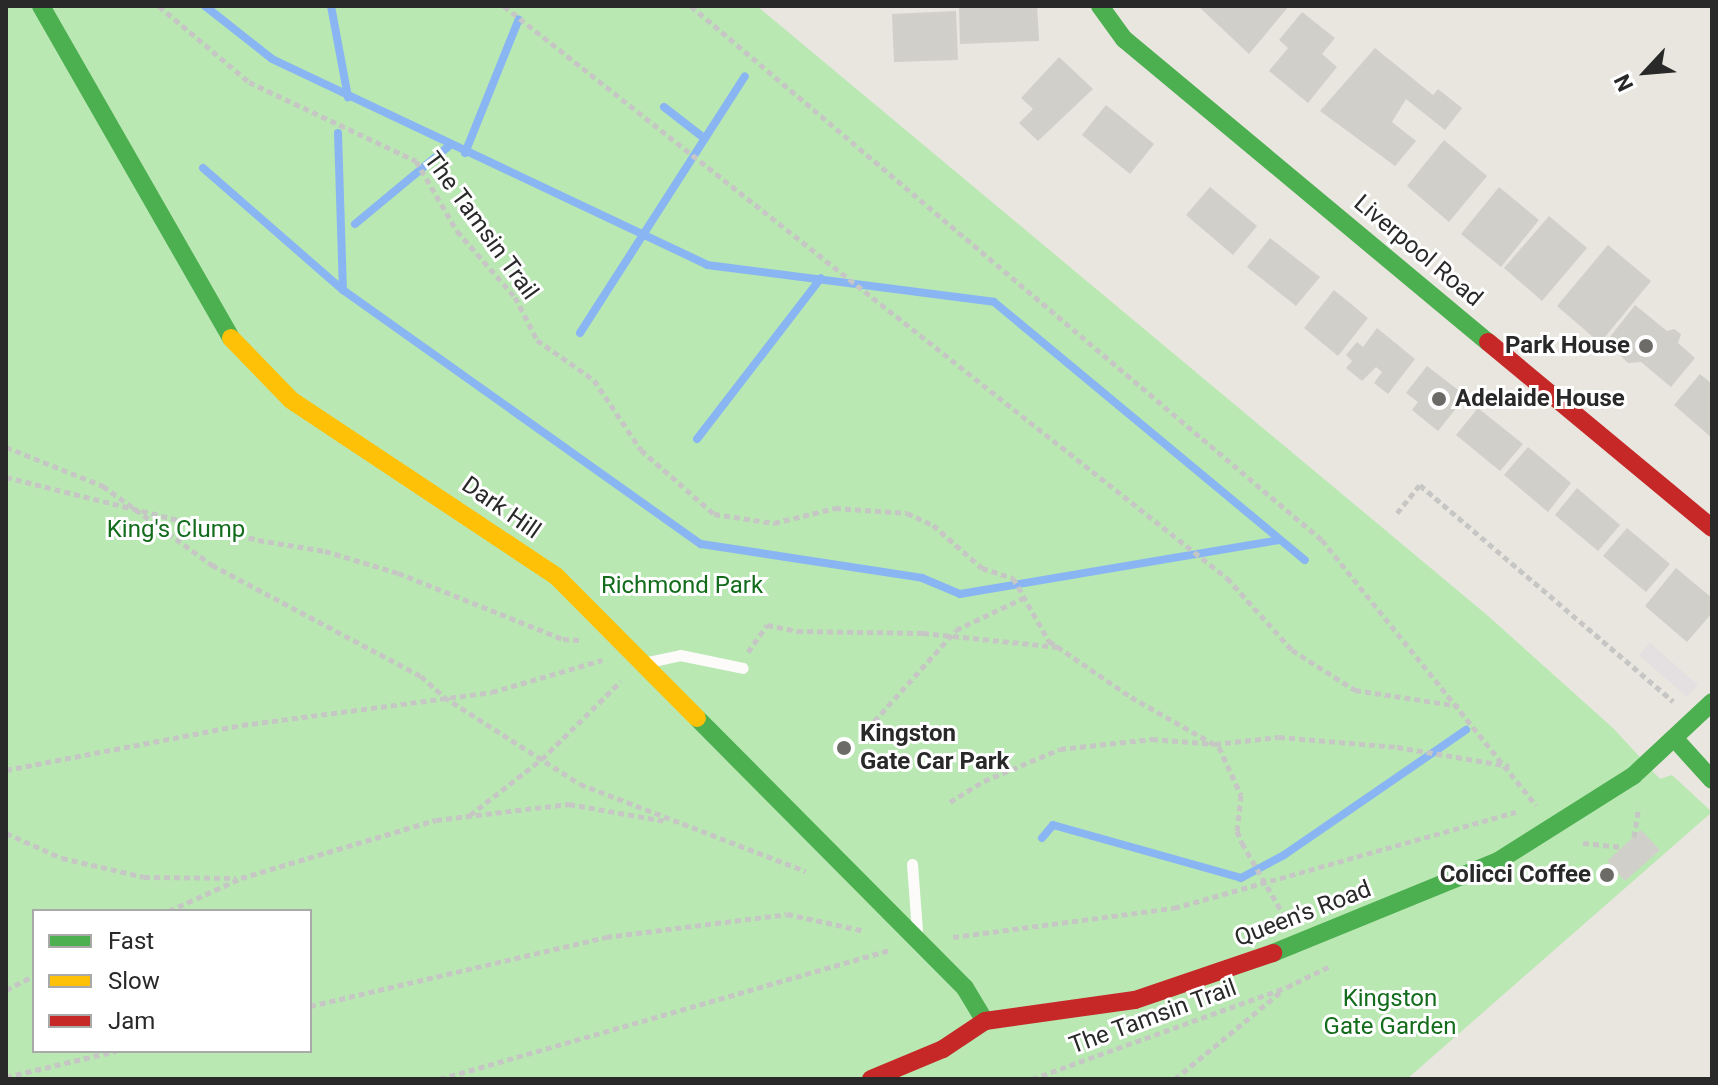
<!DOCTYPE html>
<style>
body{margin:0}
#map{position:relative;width:1718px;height:1085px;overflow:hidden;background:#e8e6de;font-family:Roboto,sans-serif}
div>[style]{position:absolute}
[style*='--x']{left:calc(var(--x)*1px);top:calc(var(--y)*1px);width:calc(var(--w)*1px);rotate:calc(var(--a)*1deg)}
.industrial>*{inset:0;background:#e4dfe1}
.green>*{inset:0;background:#b9e8b3}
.stream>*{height:8px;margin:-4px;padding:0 4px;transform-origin:4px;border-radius:4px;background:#89b6f2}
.building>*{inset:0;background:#d1cfc9}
.path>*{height:5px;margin-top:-2.5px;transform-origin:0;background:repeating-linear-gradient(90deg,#c6c6c5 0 6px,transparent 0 10px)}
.lane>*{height:11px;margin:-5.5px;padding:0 5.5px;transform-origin:5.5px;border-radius:5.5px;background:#fcfbfa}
.fast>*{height:18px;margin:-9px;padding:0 9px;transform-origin:9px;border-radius:9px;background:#4caf50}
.slow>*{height:18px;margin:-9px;padding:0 9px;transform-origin:9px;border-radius:9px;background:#ffc107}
.jam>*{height:18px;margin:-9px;padding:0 9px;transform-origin:9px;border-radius:9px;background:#c62828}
.dots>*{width:22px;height:22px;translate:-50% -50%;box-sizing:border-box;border:4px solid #fff;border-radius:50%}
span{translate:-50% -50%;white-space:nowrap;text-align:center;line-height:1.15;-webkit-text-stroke:6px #fff;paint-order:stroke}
.street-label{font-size:24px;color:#292929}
.poi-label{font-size:24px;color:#292929;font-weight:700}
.right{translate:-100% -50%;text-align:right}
.left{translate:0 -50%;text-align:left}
.park-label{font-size:24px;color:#126c1b}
.frame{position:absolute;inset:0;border:8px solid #292929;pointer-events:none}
.legend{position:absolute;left:32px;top:909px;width:280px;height:144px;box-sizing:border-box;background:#fff;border:2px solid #a9a9a9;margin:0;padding:10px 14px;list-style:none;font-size:24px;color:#292929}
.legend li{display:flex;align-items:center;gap:16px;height:40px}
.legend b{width:40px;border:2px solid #a9a9a9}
.north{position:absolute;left:1606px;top:32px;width:80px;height:80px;-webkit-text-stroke:6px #fff;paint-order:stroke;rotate:244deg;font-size:22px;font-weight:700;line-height:32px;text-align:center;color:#292929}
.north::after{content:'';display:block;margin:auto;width:28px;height:36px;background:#292929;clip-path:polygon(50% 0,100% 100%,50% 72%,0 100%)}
</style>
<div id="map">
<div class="industrial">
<div style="clip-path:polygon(1650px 643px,1698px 685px,1687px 697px,1639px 655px)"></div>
</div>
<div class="green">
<div style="clip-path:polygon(evenodd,6px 6px,757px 6px,1487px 615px,1614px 729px,1660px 779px,1672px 775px,1712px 812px,1407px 1079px,6px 1079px,6px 6px,34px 911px,310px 911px,310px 1051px,34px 1051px,34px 911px)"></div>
</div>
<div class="stream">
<div style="--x:205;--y:6;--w:85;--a:38.3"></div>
<div style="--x:272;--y:59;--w:481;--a:25.3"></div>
<div style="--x:707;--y:265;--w:289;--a:7.3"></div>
<div style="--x:994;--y:302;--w:404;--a:39.7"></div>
<div style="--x:331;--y:6;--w:93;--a:79.4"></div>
<div style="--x:664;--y:107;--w:51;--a:37.8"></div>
<div style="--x:338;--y:133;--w:157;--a:88.2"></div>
<div style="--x:465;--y:153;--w:144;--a:-68.1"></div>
<div style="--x:203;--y:168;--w:186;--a:41.1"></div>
<div style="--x:343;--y:290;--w:439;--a:35.4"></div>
<div style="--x:701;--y:544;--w:224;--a:8.7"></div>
<div style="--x:922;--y:578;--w:41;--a:22.8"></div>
<div style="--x:960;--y:594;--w:324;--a:-9.6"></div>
<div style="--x:355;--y:224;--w:122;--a:-39.7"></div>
<div style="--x:580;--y:333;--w:305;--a:-57.3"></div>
<div style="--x:697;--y:439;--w:203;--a:-52.4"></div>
<div style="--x:1042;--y:838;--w:17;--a:-50"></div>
<div style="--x:1053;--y:825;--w:195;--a:15.7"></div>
<div style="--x:1241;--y:878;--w:49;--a:-28.1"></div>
<div style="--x:1284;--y:855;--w:221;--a:-34.5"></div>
</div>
<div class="building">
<div style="clip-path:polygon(959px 6px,1037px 6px,1039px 41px,960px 44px)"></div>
<div style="clip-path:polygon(1198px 6px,1289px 6px,1249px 54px)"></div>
<div style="clip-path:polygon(956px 11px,958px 60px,894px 62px,892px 14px)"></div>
<div style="clip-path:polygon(1302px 12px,1335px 38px,1322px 54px,1337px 67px,1308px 103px,1269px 71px,1288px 48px,1279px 40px)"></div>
<div style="clip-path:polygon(1375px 48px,1433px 95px,1438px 89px,1462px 108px,1445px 130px,1406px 99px,1392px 122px,1416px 141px,1395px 166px,1320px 111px)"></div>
<div style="clip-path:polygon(1059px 57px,1093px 89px,1038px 141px,1019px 123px,1033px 109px,1021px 98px)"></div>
<div style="clip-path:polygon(1106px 105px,1154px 144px,1130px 174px,1082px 135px)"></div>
<div style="clip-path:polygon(1444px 140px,1487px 176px,1449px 222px,1407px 186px)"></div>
<div style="clip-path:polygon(1210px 187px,1257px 226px,1233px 255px,1186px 215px)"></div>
<div style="clip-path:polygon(1499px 187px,1539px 220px,1501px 267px,1461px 234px)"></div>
<div style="clip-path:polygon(1549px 216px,1587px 248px,1542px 301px,1504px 268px)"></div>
<div style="clip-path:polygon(1270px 238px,1320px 277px,1296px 306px,1247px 267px)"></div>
<div style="clip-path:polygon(1608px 245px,1651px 281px,1600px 343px,1557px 306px)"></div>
<div style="clip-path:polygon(1334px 290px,1368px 318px,1338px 356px,1304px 328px)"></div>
<div style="clip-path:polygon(1635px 305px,1667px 331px,1674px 329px,1681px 334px,1678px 343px,1695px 358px,1671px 387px,1641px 362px,1628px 363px,1606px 342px)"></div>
<div style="clip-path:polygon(1377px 328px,1415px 359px,1388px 394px,1374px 383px,1382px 372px,1376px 367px,1362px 381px,1346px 368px,1352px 361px,1346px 355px,1357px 342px,1363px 347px)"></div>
<div style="clip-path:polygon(1427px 366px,1466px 396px,1438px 431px,1412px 410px,1418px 402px,1406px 393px)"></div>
<div style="clip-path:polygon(1700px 374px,1712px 384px,1712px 438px,1674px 405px)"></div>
<div style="clip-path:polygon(1478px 408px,1523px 444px,1500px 471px,1456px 435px)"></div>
<div style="clip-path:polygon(1528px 447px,1571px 483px,1548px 512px,1504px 475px)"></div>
<div style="clip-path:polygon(1577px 488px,1620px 525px,1598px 551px,1555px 515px)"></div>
<div style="clip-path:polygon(1627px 528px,1670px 564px,1646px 592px,1603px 556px)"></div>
<div style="clip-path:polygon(1676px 568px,1712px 598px,1712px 613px,1687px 642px,1645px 606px)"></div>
<div style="clip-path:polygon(1641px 830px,1660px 850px,1625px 881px,1607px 861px)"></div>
</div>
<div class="path">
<div style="--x:159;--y:6;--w:118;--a:40.2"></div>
<div style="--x:249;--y:82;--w:185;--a:25.3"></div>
<div style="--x:416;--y:161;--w:81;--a:59.6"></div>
<div style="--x:457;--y:231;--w:88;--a:48.7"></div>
<div style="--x:515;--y:297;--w:48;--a:62.9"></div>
<div style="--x:537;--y:340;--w:70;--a:35.1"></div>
<div style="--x:594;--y:380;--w:84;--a:56.1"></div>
<div style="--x:641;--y:450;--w:97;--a:41.2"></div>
<div style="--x:714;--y:514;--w:61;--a:8.5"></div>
<div style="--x:774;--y:523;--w:63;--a:-13.8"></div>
<div style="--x:835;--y:508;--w:72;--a:4"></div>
<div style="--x:907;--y:513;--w:29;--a:25"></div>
<div style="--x:933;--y:525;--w:65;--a:41.3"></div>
<div style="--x:982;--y:568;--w:33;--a:18"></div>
<div style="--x:1013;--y:578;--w:73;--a:60.3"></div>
<div style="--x:1049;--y:641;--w:99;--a:34.3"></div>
<div style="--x:1131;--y:697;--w:101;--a:29.6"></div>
<div style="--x:1219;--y:747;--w:53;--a:65.4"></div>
<div style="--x:1241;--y:795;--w:36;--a:96"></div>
<div style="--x:1237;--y:831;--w:13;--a:67"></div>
<div style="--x:1242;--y:843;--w:88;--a:59.9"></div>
<div style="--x:504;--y:6;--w:922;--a:38.35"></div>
<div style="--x:1227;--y:578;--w:97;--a:47.9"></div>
<div style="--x:1292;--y:650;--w:75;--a:32.4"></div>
<div style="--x:1355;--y:690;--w:105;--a:8.7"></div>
<div style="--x:691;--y:6;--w:827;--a:40.24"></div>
<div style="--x:1322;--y:540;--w:341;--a:51.1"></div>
<div style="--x:6;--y:447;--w:105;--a:21.9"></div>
<div style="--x:103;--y:486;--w:135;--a:35.9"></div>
<div style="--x:212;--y:565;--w:237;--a:28"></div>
<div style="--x:421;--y:676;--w:31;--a:42"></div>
<div style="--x:444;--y:697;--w:161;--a:32.6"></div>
<div style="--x:580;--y:784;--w:242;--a:21.1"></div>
<div style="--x:6;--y:477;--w:260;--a:14"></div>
<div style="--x:258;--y:540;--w:68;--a:9.3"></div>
<div style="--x:325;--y:551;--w:76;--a:16.8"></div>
<div style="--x:398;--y:573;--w:178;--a:21.8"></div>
<div style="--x:563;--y:639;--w:17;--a:3"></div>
<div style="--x:1397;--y:513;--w:36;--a:-51"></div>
<div style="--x:1420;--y:485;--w:333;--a:40.5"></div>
<div style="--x:748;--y:652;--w:33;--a:-55"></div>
<div style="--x:767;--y:625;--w:31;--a:11"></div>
<div style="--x:797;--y:631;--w:126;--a:0.9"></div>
<div style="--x:923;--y:633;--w:136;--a:5.9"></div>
<div style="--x:861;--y:736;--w:142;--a:-48.1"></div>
<div style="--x:956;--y:630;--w:74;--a:-25.5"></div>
<div style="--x:6;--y:770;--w:240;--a:-10.8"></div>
<div style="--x:242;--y:725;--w:252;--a:-7.5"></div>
<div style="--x:492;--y:692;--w:115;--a:-16.2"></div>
<div style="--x:950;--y:802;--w:40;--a:-32"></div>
<div style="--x:984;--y:781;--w:82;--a:-22.8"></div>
<div style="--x:1060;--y:749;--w:93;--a:-6.2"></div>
<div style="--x:1152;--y:739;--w:63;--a:4.5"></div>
<div style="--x:1215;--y:744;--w:64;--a:-6.2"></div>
<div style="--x:1279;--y:737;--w:118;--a:4.8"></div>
<div style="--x:1397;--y:747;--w:114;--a:9.6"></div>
<div style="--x:470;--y:815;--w:91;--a:-37.9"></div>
<div style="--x:542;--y:759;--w:111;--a:-44.6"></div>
<div style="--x:6;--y:833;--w:61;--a:24.1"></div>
<div style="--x:62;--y:858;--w:84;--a:13"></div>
<div style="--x:144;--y:877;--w:92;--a:0.6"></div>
<div style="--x:1634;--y:837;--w:30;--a:-81"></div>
<div style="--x:1583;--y:843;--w:40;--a:5.7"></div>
<div style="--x:169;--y:911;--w:79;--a:-24.6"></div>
<div style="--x:241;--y:878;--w:203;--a:-16.6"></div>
<div style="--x:436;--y:820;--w:134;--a:-6.9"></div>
<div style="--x:569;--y:804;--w:97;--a:10"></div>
<div style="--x:953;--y:937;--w:223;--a:-7.5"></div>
<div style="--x:1174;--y:908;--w:355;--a:-15.7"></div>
<div style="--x:6;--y:990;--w:31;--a:-27"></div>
<div style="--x:310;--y:1006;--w:304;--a:-13.1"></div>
<div style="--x:606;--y:937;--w:182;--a:-7.2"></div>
<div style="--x:787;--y:914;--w:80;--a:12.3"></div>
<div style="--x:6;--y:1077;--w:113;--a:-13.3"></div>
<div style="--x:440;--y:1079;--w:467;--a:-16"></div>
<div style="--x:1032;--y:1079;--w:271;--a:-19.8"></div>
<div style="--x:1287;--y:987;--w:48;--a:-26"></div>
<div style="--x:1175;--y:1079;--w:140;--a:-39.5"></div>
</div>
<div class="lane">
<div style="--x:648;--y:662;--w:33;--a:-12"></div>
<div style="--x:680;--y:655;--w:64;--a:11.7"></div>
<div style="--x:912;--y:864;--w:67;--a:85.7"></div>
</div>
<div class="fast">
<div style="--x:41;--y:6;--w:383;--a:60.2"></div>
<div style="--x:1100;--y:6;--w:41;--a:54"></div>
<div style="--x:1124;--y:39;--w:474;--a:39.8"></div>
<div style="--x:697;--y:718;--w:380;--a:45.2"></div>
<div style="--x:965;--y:988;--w:39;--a:59"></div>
<div style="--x:1675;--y:739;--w:55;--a:47.9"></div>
<div style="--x:1273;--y:953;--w:243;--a:-22.2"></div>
<div style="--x:1498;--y:861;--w:160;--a:-32.2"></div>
<div style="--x:1633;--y:776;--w:108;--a:-43.1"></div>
</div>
<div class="slow">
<div style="--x:231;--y:338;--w:86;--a:45.9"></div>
<div style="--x:291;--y:400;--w:318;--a:33.6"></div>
<div style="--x:556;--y:576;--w:200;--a:45.2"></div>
</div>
<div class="jam">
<div style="--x:1488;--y:342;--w:291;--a:39.7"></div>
<div style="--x:871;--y:1079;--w:78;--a:-22.6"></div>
<div style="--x:943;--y:1049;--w:50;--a:-33.7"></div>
<div style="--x:985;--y:1021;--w:151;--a:-8"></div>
<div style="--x:1135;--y:1000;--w:146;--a:-18.8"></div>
</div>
<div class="dots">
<div style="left:1646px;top:346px;background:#6c6b68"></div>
<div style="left:1439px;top:399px;background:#6c6b68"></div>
<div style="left:844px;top:748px;background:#6c6b68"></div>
<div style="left:1607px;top:875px;background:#6c6b68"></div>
</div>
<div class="street-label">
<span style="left:481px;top:226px;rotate:54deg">The Tamsin Trail</span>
<span style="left:1418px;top:251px;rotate:40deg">Liverpool Road</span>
<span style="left:501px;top:508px;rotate:35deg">Dark Hill</span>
<span style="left:1303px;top:914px;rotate:-21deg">Queen's Road</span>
<span style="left:1153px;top:1017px;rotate:-20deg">The Tamsin Trail</span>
</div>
<div class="poi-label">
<span class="right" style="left:1630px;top:346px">Park House</span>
<span class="left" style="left:1455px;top:399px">Adelaide House</span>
<span class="left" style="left:860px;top:748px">Kingston<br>Gate Car Park</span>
<span class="right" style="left:1591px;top:875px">Colicci Coffee</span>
</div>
<div class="park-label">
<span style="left:176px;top:530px">King's Clump</span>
<span style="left:682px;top:586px">Richmond Park</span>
<span style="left:1390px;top:1013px">Kingston<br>Gate Garden</span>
</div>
<div class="frame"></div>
<ul class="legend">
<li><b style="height:10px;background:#4caf50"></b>Fast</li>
<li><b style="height:10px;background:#ffc107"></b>Slow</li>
<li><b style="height:10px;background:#c62828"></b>Jam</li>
</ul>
<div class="north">N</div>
</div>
